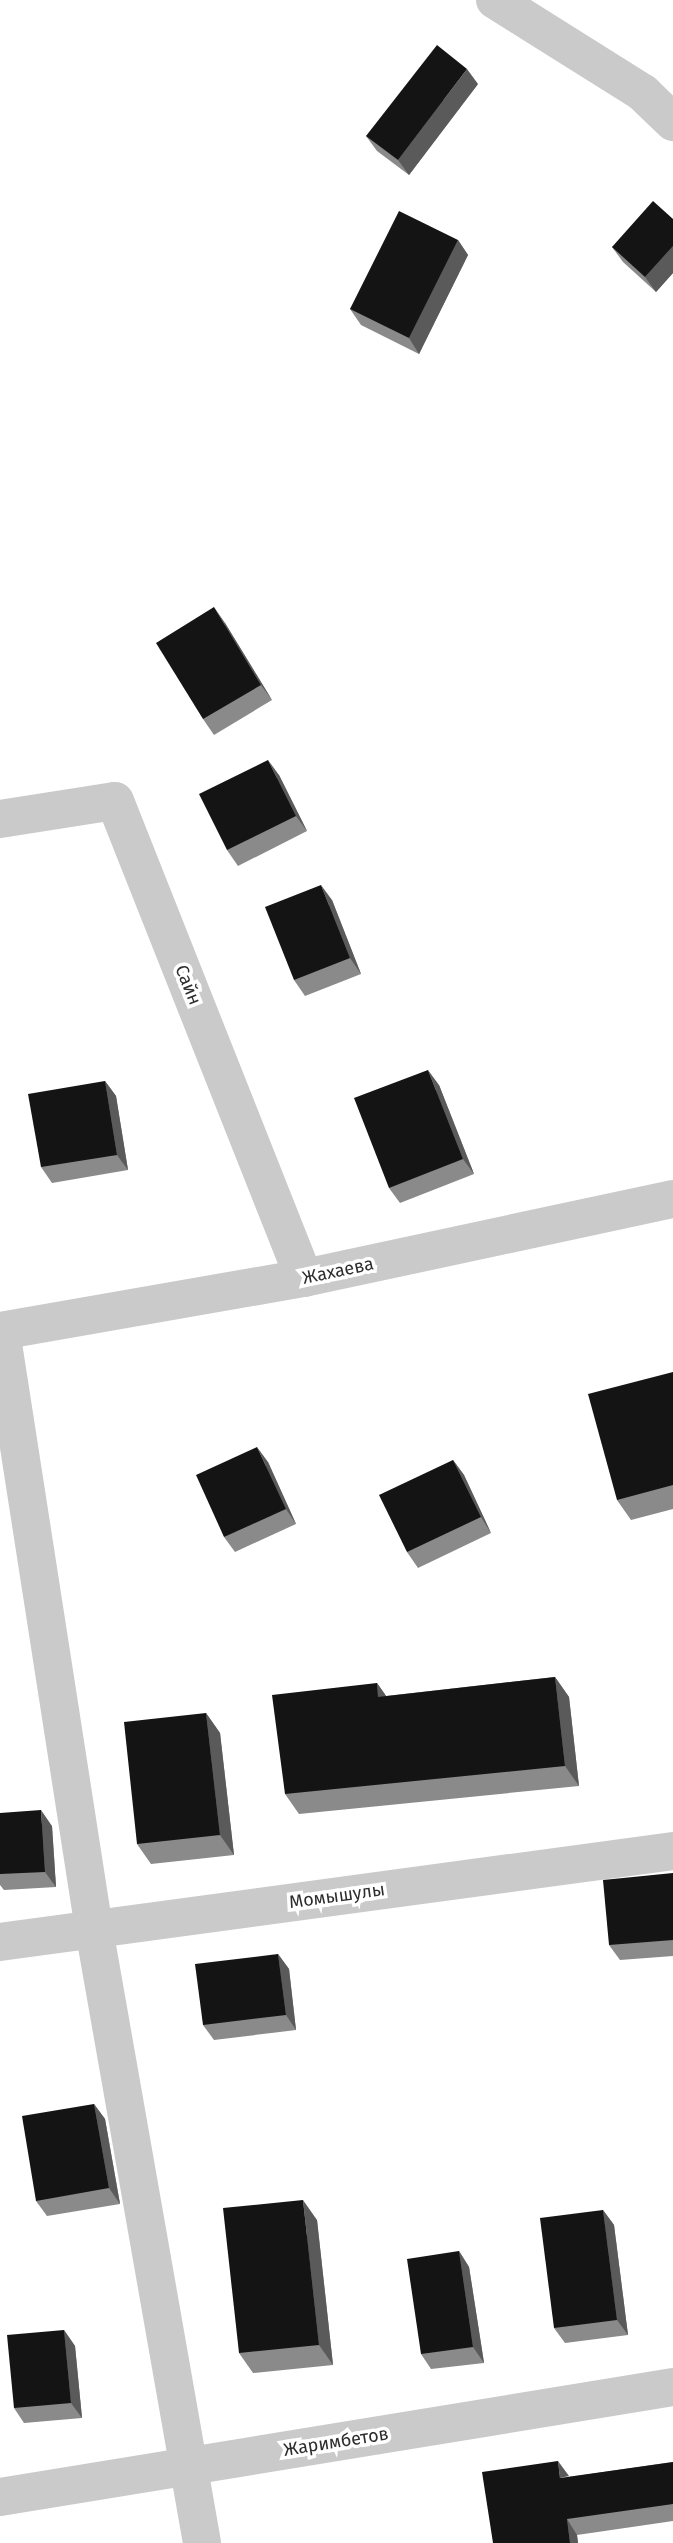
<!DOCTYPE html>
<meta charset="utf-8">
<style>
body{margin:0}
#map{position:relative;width:673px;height:2543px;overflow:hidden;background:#fff;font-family:"Fira Sans",sans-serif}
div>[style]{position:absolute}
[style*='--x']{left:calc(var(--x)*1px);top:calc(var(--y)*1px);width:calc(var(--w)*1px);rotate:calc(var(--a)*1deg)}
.minor>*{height:38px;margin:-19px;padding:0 19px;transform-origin:19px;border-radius:19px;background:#cacaca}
.wall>*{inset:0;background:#8a8a8a}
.shaded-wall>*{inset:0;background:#5a5a5a}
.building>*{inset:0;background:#141414}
span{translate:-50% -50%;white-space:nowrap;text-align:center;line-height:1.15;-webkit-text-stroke:7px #fff;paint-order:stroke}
.street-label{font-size:18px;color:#2d2d2d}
</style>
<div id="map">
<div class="minor">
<div style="--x:495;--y:0;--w:175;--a:32.1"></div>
<div style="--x:643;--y:93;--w:42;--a:44"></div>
<div style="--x:0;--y:819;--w:116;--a:-8.9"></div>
<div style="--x:115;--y:801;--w:513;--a:68.39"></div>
<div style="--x:0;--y:1331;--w:309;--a:-9.9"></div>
<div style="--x:304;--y:1278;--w:377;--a:-12.1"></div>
<div style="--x:1;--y:1331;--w:605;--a:81.16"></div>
<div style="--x:94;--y:1929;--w:623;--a:80.02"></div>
<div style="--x:0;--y:1942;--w:679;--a:-7.7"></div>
<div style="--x:0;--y:2497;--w:682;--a:-9.28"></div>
</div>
<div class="wall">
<div style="clip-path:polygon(478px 84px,409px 175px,377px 151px,366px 136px)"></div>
<div style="clip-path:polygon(673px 219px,673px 273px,656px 292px,623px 262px,612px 247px)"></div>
<div style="clip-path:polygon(458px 240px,468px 255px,419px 354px,361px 325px,350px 309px)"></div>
<div style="clip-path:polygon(225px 623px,272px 700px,214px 735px,203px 719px)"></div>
<div style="clip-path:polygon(279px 775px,307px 831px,238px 866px,227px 850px)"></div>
<div style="clip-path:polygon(332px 900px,361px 974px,305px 996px,294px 980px)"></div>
<div style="clip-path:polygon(105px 1081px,116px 1096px,128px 1170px,52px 1183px,41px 1167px)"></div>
<div style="clip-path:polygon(439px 1085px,474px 1174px,400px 1203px,389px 1188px)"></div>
<div style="clip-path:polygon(673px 1372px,673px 1509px,631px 1520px,617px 1500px)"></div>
<div style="clip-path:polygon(453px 1460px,464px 1475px,491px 1533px,418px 1568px,407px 1552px)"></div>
<div style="clip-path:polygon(268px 1462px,296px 1524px,235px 1552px,224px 1537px)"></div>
<div style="clip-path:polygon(555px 1677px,569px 1697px,579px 1786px,299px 1814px,285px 1794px,377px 1683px,386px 1696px)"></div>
<div style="clip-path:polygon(206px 1713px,220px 1733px,234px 1855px,151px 1864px,137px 1844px)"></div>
<div style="clip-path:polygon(0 1813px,52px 1826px,56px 1887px,4px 1890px,0 1885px)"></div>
<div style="clip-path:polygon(673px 1873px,673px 1956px,620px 1960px,609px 1945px)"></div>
<div style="clip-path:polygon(278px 1954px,289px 1969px,296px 2030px,214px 2040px,203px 2025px)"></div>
<div style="clip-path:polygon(94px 2104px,105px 2119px,120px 2204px,47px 2216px,36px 2201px)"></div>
<div style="clip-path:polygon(603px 2210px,614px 2225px,628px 2335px,565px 2343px,554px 2328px)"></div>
<div style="clip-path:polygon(317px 2220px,333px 2365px,253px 2373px,239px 2353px)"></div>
<div style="clip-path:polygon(459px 2251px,469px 2267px,484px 2363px,431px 2369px,421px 2354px)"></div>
<div style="clip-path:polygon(64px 2330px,75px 2346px,82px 2418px,24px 2423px,14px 2408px)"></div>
<div style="clip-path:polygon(673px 2462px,673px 2521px,577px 2535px,578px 2543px,493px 2543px,569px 2477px)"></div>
</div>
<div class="shaded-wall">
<div style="clip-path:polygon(467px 69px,478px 84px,409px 175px,398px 160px)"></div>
<div style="clip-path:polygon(458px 240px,468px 255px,419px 354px,409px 338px)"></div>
<div style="clip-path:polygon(673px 246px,673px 273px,656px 292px,645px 277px)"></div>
<div style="clip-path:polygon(214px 607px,225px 623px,272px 700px,261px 685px)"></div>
<div style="clip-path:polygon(268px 760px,279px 775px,307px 831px,296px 816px)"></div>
<div style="clip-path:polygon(321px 885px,332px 900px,361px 974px,350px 958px)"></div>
<div style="clip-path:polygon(428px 1070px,439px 1085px,474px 1174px,463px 1159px)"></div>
<div style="clip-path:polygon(105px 1081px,116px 1096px,128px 1170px,117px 1155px)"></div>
<div style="clip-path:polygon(257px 1447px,268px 1462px,296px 1524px,286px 1509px)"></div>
<div style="clip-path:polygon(453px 1460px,464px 1475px,491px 1533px,481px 1517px)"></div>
<div style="clip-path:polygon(555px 1677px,569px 1697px,579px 1786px,565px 1766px)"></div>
<div style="clip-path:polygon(377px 1683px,391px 1703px,378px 1697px)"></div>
<div style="clip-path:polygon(206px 1713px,220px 1733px,234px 1855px,220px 1835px)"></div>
<div style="clip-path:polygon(41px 1810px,52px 1826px,56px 1887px,45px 1872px)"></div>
<div style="clip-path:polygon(278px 1954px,289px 1969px,296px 2030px,286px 2015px)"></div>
<div style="clip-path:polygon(94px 2104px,105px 2119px,120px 2204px,109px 2188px)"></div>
<div style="clip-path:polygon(303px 2200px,317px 2220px,333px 2365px,319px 2345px)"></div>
<div style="clip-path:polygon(603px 2210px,614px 2225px,628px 2335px,617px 2320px)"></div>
<div style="clip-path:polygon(459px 2251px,469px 2267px,484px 2363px,473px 2347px)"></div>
<div style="clip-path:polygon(64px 2330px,75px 2346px,82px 2418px,71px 2403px)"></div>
<div style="clip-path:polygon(558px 2461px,569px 2476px,560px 2478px)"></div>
<div style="clip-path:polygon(567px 2519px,577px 2535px,578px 2543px,570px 2543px)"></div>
</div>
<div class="building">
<div style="clip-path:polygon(437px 45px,467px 69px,398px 160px,366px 136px)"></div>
<div style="clip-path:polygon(653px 201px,673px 219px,673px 246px,645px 277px,612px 247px)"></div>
<div style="clip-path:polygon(399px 211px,458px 240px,409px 338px,350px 309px)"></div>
<div style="clip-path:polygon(214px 607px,261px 685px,203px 719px,156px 643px)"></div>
<div style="clip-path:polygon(268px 760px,296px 816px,227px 850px,199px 794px)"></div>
<div style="clip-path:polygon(321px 885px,350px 958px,294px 980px,265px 907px)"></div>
<div style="clip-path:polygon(428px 1070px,463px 1159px,389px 1188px,354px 1098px)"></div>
<div style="clip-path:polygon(105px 1081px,117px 1155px,41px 1167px,28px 1094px)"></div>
<div style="clip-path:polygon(673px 1372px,673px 1485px,617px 1500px,588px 1394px)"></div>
<div style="clip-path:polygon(257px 1447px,286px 1509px,224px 1537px,196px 1475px)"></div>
<div style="clip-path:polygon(453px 1460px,481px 1517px,407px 1552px,379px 1495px)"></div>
<div style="clip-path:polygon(555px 1677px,565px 1766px,285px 1794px,272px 1695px,377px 1683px,378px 1697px)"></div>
<div style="clip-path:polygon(206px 1713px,220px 1835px,137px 1844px,124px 1722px)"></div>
<div style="clip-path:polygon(41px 1810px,45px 1872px,0 1874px,0 1813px)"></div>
<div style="clip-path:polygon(673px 1873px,673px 1940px,609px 1945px,603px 1880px)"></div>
<div style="clip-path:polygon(278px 1954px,286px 2015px,203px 2025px,195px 1964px)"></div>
<div style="clip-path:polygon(94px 2104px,109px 2188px,36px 2201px,22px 2116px)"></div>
<div style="clip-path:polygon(303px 2200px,319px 2345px,239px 2353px,223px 2208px)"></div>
<div style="clip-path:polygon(603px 2210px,617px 2320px,554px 2328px,540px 2218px)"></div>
<div style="clip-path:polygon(459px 2251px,473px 2347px,421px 2354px,407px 2259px)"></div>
<div style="clip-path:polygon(64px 2330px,71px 2403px,14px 2408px,7px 2335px)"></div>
<div style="clip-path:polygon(558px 2461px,560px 2478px,673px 2462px,673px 2504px,567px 2519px,570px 2543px,493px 2543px,482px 2472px)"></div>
</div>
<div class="street-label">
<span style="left:188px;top:985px;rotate:68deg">Сайн</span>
<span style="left:338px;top:1271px;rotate:-12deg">Жахаева</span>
<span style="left:337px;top:1896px;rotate:-8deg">Момышулы</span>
<span style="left:336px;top:2442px;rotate:-9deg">Жаримбетов</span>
</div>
</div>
